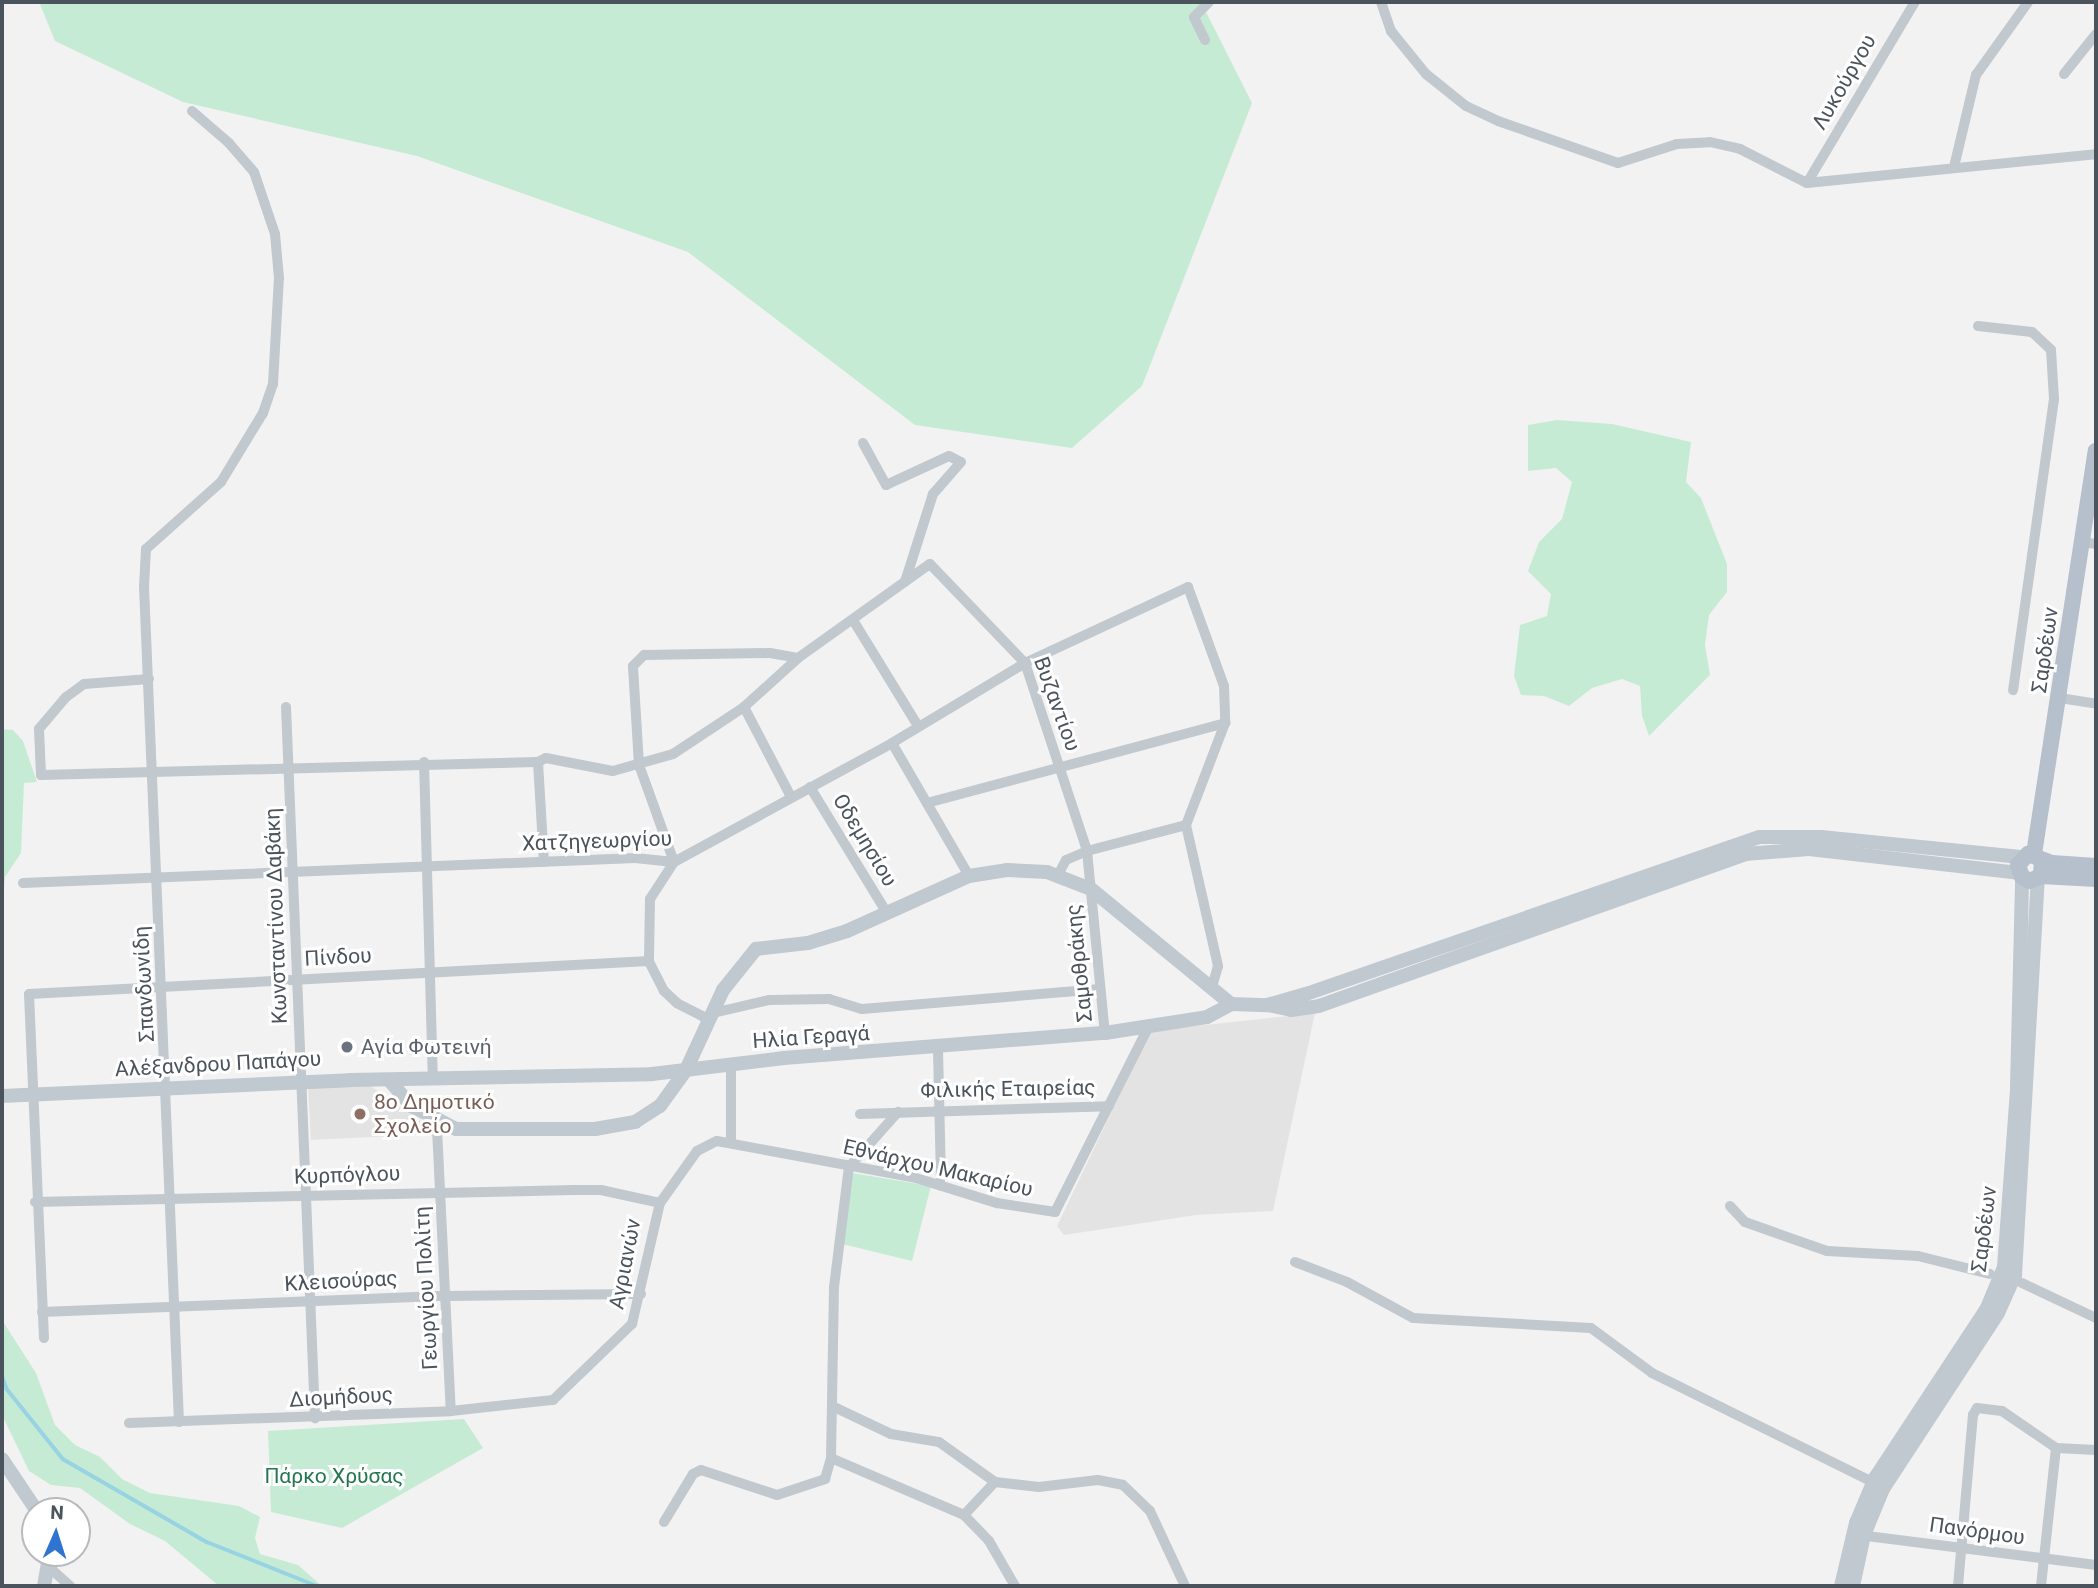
<!DOCTYPE html>
<meta charset="utf-8">
<style>
body{margin:0}
#map{position:relative;width:2098px;height:1588px;overflow:hidden;background:#f3f2f2;font-family:Roboto,sans-serif}
div>[style]{position:absolute}
[style*='--x']{left:calc(var(--x)*1px);top:calc(var(--y)*1px);width:calc(var(--w)*1px);rotate:calc(var(--a)*1deg)}
.education>*{inset:0;background:#e4e3e3}
.green>*{inset:0;background:#c6ebd4}
.stream>*{height:3.5px;margin:-1.75px;padding:0 1.75px;transform-origin:1.75px;border-radius:1.75px;background:#98d3e3}
.street>*{height:10px;margin:-5px;padding:0 5px;transform-origin:5px;border-radius:5px;background:#c1c8ce}
.secondary>*{height:14px;margin:-7px;padding:0 7px;transform-origin:7px;border-radius:7px;background:#c0c8d0}
.primary>*{height:16px;margin:-8px;padding:0 8px;transform-origin:8px;border-radius:8px;background:#b5c0cc}
.dots>*{width:19px;height:19px;translate:-50% -50%;box-sizing:border-box;border:4px solid #fff;border-radius:50%}
span{translate:-50% -50%;white-space:nowrap;text-align:center;line-height:1.15;-webkit-text-stroke:6px #fff;paint-order:stroke}
.street-label{font-size:21px;color:#4b545d}
.worship-label{font-size:21px;color:#5b616d}
.left{translate:0 -50%;text-align:left}
.education-label{font-size:21px;color:#785e54}
.park-label{font-size:21px;color:#23774d}
.frame{position:absolute;inset:0;border:4px solid #4b545d;pointer-events:none}
.north{position:absolute;left:21px;top:1497px;width:70px;height:70px;box-sizing:border-box;background:#fff;border:2px solid #b7bbbe;border-radius:50%;rotate:3deg;font-size:19px;font-weight:700;line-height:28px;text-align:center;color:#4b545d}
.north::after{content:'';display:block;margin:auto;width:24px;height:32px;background:#2f74d0;clip-path:polygon(50% 0,100% 100%,50% 72%,0 100%)}
</style>
<div id="map">
<div class="education">
<div style="clip-path:polygon(1315px 1013px,1273px 1211px,1196px 1215px,1064px 1235px,1057px 1226px,1150px 1031px)"></div>
<div style="clip-path:polygon(366px 1083px,429px 1126px,434px 1134px,311px 1140px,308px 1086px)"></div>
</div>
<div class="green">
<div style="clip-path:polygon(39px 2px,1201px 2px,1252px 103px,1142px 386px,1072px 448px,915px 425px,688px 252px,417px 156px,183px 102px,55px 41px)"></div>
<div style="clip-path:polygon(1557px 420px,1612px 424px,1691px 442px,1686px 482px,1701px 498px,1727px 564px,1727px 592px,1709px 615px,1705px 645px,1710px 675px,1649px 736px,1642px 716px,1640px 686px,1622px 679px,1592px 688px,1569px 706px,1544px 696px,1521px 695px,1514px 676px,1520px 625px,1547px 616px,1551px 594px,1528px 571px,1539px 542px,1562px 519px,1572px 482px,1556px 468px,1528px 471px,1528px 425px)"></div>
<div style="clip-path:polygon(2px 729px,13px 730px,23px 741px,37px 782px,24px 783px,21px 853px,5px 877px,2px 912px)"></div>
<div style="clip-path:polygon(852px 1173px,931px 1186px,912px 1261px,842px 1244px)"></div>
<div style="clip-path:polygon(2px 1320px,36px 1373px,55px 1425px,75px 1445px,100px 1457px,122px 1479px,150px 1493px,239px 1506px,260px 1517px,255px 1538px,260px 1554px,298px 1565px,322px 1586px,219px 1586px,165px 1541px,130px 1524px,80px 1488px,51px 1485px,29px 1471px,2px 1415px)"></div>
<div style="clip-path:polygon(464px 1419px,483px 1448px,342px 1528px,271px 1512px,268px 1431px)"></div>
</div>
<div class="stream">
<div style="--x:2;--y:1375;--w:15;--a:70"></div>
<div style="--x:7;--y:1389;--w:90;--a:51.3"></div>
<div style="--x:63;--y:1459;--w:166;--a:30"></div>
<div style="--x:207;--y:1542;--w:118;--a:21.8"></div>
</div>
<div class="street">
<div style="--x:1381;--y:2;--w:31;--a:71"></div>
<div style="--x:1391;--y:31;--w:55;--a:50.9"></div>
<div style="--x:1426;--y:74;--w:51;--a:38.7"></div>
<div style="--x:1466;--y:106;--w:35;--a:25"></div>
<div style="--x:1498;--y:121;--w:127;--a:19.3"></div>
<div style="--x:1618;--y:163;--w:62;--a:-17.9"></div>
<div style="--x:1677;--y:144;--w:33;--a:-3"></div>
<div style="--x:1710;--y:142;--w:31;--a:13"></div>
<div style="--x:1740;--y:149;--w:75;--a:26.9"></div>
<div style="--x:1205;--y:40;--w:25;--a:-116"></div>
<div style="--x:1194;--y:17;--w:21;--a:-45"></div>
<div style="--x:2064;--y:74;--w:51;--a:-51.3"></div>
<div style="--x:1954;--y:167;--w:95;--a:-76.6"></div>
<div style="--x:1976;--y:75;--w:90;--a:-54.5"></div>
<div style="--x:1807;--y:183;--w:290;--a:-5.7"></div>
<div style="--x:1807;--y:183;--w:211;--a:-59.2"></div>
<div style="--x:1978;--y:326;--w:54;--a:6.3"></div>
<div style="--x:2032;--y:332;--w:26;--a:43"></div>
<div style="--x:2051;--y:350;--w:49;--a:86.5"></div>
<div style="--x:2054;--y:399;--w:294;--a:98"></div>
<div style="--x:863;--y:443;--w:48;--a:61.3"></div>
<div style="--x:886;--y:485;--w:69;--a:-24.7"></div>
<div style="--x:949;--y:456;--w:13;--a:27"></div>
<div style="--x:961;--y:462;--w:43;--a:131.2"></div>
<div style="--x:933;--y:494;--w:92;--a:107.7"></div>
<div style="--x:2082;--y:542;--w:14;--a:8"></div>
<div style="--x:853;--y:620;--w:124;--a:58.5"></div>
<div style="--x:149;--y:679;--w:65;--a:175.6"></div>
<div style="--x:84;--y:684;--w:22;--a:144"></div>
<div style="--x:66;--y:697;--w:42;--a:130.2"></div>
<div style="--x:39;--y:729;--w:46;--a:87.5"></div>
<div style="--x:41;--y:775;--w:497;--a:-1.5"></div>
<div style="--x:538;--y:762;--w:9;--a:-27"></div>
<div style="--x:546;--y:758;--w:68;--a:11"></div>
<div style="--x:613;--y:771;--w:62;--a:-15.8"></div>
<div style="--x:673;--y:754;--w:85;--a:-33.5"></div>
<div style="--x:744;--y:707;--w:73;--a:-42.2"></div>
<div style="--x:798;--y:658;--w:162;--a:-35.5"></div>
<div style="--x:930;--y:564;--w:137;--a:46.2"></div>
<div style="--x:1025;--y:663;--w:198;--a:71.7"></div>
<div style="--x:1087;--y:851;--w:183;--a:84.4"></div>
<div style="--x:2060;--y:698;--w:36;--a:9"></div>
<div style="--x:286;--y:707;--w:712;--a:87.66"></div>
<div style="--x:744;--y:707;--w:102;--a:62.4"></div>
<div style="--x:892;--y:743;--w:154;--a:59.9"></div>
<div style="--x:424;--y:762;--w:317;--a:88.4"></div>
<div style="--x:538;--y:762;--w:100;--a:86.6"></div>
<div style="--x:810;--y:787;--w:148;--a:58.6"></div>
<div style="--x:927;--y:803;--w:309;--a:-15"></div>
<div style="--x:1058;--y:875;--w:17;--a:-62"></div>
<div style="--x:1066;--y:860;--w:23;--a:-23"></div>
<div style="--x:1087;--y:851;--w:102;--a:-14.7"></div>
<div style="--x:23;--y:883;--w:613;--a:-2.34"></div>
<div style="--x:635;--y:858;--w:39;--a:6"></div>
<div style="--x:674;--y:862;--w:248;--a:-28.6"></div>
<div style="--x:892;--y:743;--w:155;--a:-31"></div>
<div style="--x:1025;--y:663;--w:180;--a:-25"></div>
<div style="--x:1188;--y:587;--w:105;--a:70"></div>
<div style="--x:1224;--y:686;--w:37;--a:88"></div>
<div style="--x:1225;--y:723;--w:109;--a:110.9"></div>
<div style="--x:1186;--y:825;--w:145;--a:77.2"></div>
<div style="--x:1218;--y:966;--w:22;--a:106"></div>
<div style="--x:713;--y:1013;--w:57;--a:-13.1"></div>
<div style="--x:769;--y:1000;--w:60;--a:-1"></div>
<div style="--x:829;--y:999;--w:34;--a:17"></div>
<div style="--x:862;--y:1009;--w:239;--a:-4.8"></div>
<div style="--x:710;--y:1020;--w:37;--a:-153"></div>
<div style="--x:677;--y:1003;--w:18;--a:-137"></div>
<div style="--x:664;--y:991;--w:34;--a:-117"></div>
<div style="--x:649;--y:961;--w:62;--a:-89.1"></div>
<div style="--x:650;--y:899;--w:44;--a:-57"></div>
<div style="--x:674;--y:862;--w:103;--a:-109.8"></div>
<div style="--x:639;--y:765;--w:99;--a:-93.5"></div>
<div style="--x:633;--y:666;--w:16;--a:-45"></div>
<div style="--x:644;--y:655;--w:126;--a:-0.9"></div>
<div style="--x:770;--y:653;--w:28;--a:10"></div>
<div style="--x:938;--y:1049;--w:137;--a:88.7"></div>
<div style="--x:731;--y:1065;--w:76;--a:90"></div>
<div style="--x:860;--y:1114;--w:249;--a:-1.8"></div>
<div style="--x:441;--y:1123;--w:7;--a:124"></div>
<div style="--x:437;--y:1129;--w:282;--a:87.2"></div>
<div style="--x:849;--y:1167;--w:74;--a:-48.3"></div>
<div style="--x:35;--y:1202;--w:539;--a:-1.28"></div>
<div style="--x:574;--y:1190;--w:27;--a:0"></div>
<div style="--x:601;--y:1190;--w:60;--a:12.4"></div>
<div style="--x:1730;--y:1206;--w:22;--a:47"></div>
<div style="--x:1745;--y:1222;--w:87;--a:19.5"></div>
<div style="--x:1827;--y:1251;--w:91;--a:3.1"></div>
<div style="--x:1918;--y:1256;--w:74;--a:14"></div>
<div style="--x:1295;--y:1262;--w:56;--a:21"></div>
<div style="--x:1347;--y:1282;--w:75;--a:28.6"></div>
<div style="--x:1413;--y:1318;--w:178;--a:3.2"></div>
<div style="--x:1591;--y:1328;--w:76;--a:36.4"></div>
<div style="--x:1652;--y:1373;--w:246;--a:26.3"></div>
<div style="--x:2022;--y:1283;--w:82;--a:25.3"></div>
<div style="--x:42;--y:1312;--w:404;--a:-2.3"></div>
<div style="--x:446;--y:1296;--w:195;--a:-0.6"></div>
<div style="--x:44;--y:1338;--w:344;--a:-92.5"></div>
<div style="--x:29;--y:994;--w:621;--a:-3.05"></div>
<div style="--x:832;--y:1406;--w:65;--a:25.4"></div>
<div style="--x:891;--y:1434;--w:49;--a:9.5"></div>
<div style="--x:939;--y:1442;--w:69;--a:35.5"></div>
<div style="--x:995;--y:1482;--w:44;--a:6.5"></div>
<div style="--x:1039;--y:1487;--w:59;--a:-6.8"></div>
<div style="--x:1098;--y:1480;--w:25;--a:11"></div>
<div style="--x:1123;--y:1485;--w:37;--a:44"></div>
<div style="--x:1150;--y:1511;--w:83;--a:65"></div>
<div style="--x:179;--y:1422;--w:836;--a:-92.4"></div>
<div style="--x:144;--y:587;--w:38;--a:-87"></div>
<div style="--x:146;--y:549;--w:101;--a:-41.8"></div>
<div style="--x:221;--y:482;--w:81;--a:-58.7"></div>
<div style="--x:263;--y:413;--w:31;--a:-71"></div>
<div style="--x:273;--y:384;--w:106;--a:-86.8"></div>
<div style="--x:279;--y:278;--w:44;--a:-95.2"></div>
<div style="--x:275;--y:234;--w:65;--a:-108.7"></div>
<div style="--x:254;--y:172;--w:38;--a:-131"></div>
<div style="--x:229;--y:143;--w:49;--a:-139.1"></div>
<div style="--x:129;--y:1423;--w:322;--a:-2.1"></div>
<div style="--x:451;--y:1411;--w:103;--a:-6.2"></div>
<div style="--x:553;--y:1400;--w:110;--a:-43.9"></div>
<div style="--x:632;--y:1324;--w:124;--a:-77"></div>
<div style="--x:660;--y:1203;--w:64;--a:-54.6"></div>
<div style="--x:697;--y:1151;--w:22;--a:-27"></div>
<div style="--x:717;--y:1141;--w:202;--a:10.5"></div>
<div style="--x:916;--y:1178;--w:85;--a:17.2"></div>
<div style="--x:997;--y:1203;--w:59;--a:8.8"></div>
<div style="--x:1055;--y:1212;--w:208;--a:-63.2"></div>
<div style="--x:2056;--y:1448;--w:40;--a:2.9"></div>
<div style="--x:831;--y:1458;--w:145;--a:23.2"></div>
<div style="--x:964;--y:1515;--w:36;--a:46"></div>
<div style="--x:989;--y:1541;--w:52;--a:60"></div>
<div style="--x:964;--y:1515;--w:45;--a:-46.8"></div>
<div style="--x:664;--y:1522;--w:56;--a:-58.9"></div>
<div style="--x:693;--y:1474;--w:9;--a:-27"></div>
<div style="--x:701;--y:1470;--w:80;--a:18.2"></div>
<div style="--x:777;--y:1495;--w:51;--a:-18.4"></div>
<div style="--x:825;--y:1479;--w:22;--a:-74"></div>
<div style="--x:831;--y:1458;--w:171;--a:-89"></div>
<div style="--x:834;--y:1287;--w:121;--a:-82.9"></div>
<div style="--x:1859;--y:1535;--w:239;--a:7.2"></div>
<div style="--x:50;--y:1568;--w:27;--a:42"></div>
<div style="--x:1958;--y:1586;--w:172;--a:-85"></div>
<div style="--x:1973;--y:1415;--w:8;--a:-60"></div>
<div style="--x:1977;--y:1408;--w:25;--a:7"></div>
<div style="--x:2002;--y:1411;--w:65;--a:34.4"></div>
<div style="--x:2041;--y:1586;--w:139;--a:-83.8"></div>
</div>
<div class="secondary">
<div style="--x:1231;--y:1004;--w:36;--a:2"></div>
<div style="--x:1267;--y:1005;--w:41;--a:-15.8"></div>
<div style="--x:1306;--y:994;--w:480;--a:-19.1"></div>
<div style="--x:1760;--y:837;--w:61;--a:0"></div>
<div style="--x:1821;--y:837;--w:203;--a:5.7"></div>
<div style="--x:1268;--y:1005;--w:24;--a:12"></div>
<div style="--x:1291;--y:1010;--w:28;--a:-8"></div>
<div style="--x:1319;--y:1006;--w:452;--a:-19.6"></div>
<div style="--x:1745;--y:854;--w:64;--a:-4.5"></div>
<div style="--x:1809;--y:849;--w:211;--a:6.5"></div>
<div style="--x:389;--y:1080;--w:35;--a:49"></div>
<div style="--x:412;--y:1106;--w:50;--a:27.6"></div>
<div style="--x:456;--y:1129;--w:139;--a:0"></div>
<div style="--x:595;--y:1129;--w:41;--a:-9.9"></div>
<div style="--x:635;--y:1122;--w:30;--a:-33"></div>
<div style="--x:660;--y:1106;--w:44;--a:-54.2"></div>
<div style="--x:686;--y:1070;--w:88;--a:-65.2"></div>
<div style="--x:723;--y:990;--w:53;--a:-51.2"></div>
<div style="--x:756;--y:949;--w:52;--a:-6.6"></div>
<div style="--x:808;--y:943;--w:41;--a:-17.1"></div>
<div style="--x:847;--y:931;--w:134;--a:-24.3"></div>
<div style="--x:969;--y:876;--w:38;--a:-9"></div>
<div style="--x:1007;--y:870;--w:40;--a:2.9"></div>
<div style="--x:1047;--y:872;--w:47;--a:21.1"></div>
<div style="--x:1091;--y:889;--w:181;--a:39.4"></div>
<div style="--x:2;--y:1096;--w:348;--a:-2.6"></div>
<div style="--x:350;--y:1080;--w:302;--a:-1.1"></div>
<div style="--x:652;--y:1074;--w:133;--a:-6.9"></div>
<div style="--x:784;--y:1058;--w:322;--a:-4.5"></div>
<div style="--x:1105;--y:1033;--w:103;--a:-8.9"></div>
<div style="--x:1207;--y:1017;--w:27;--a:-28"></div>
<div style="--x:2;--y:1459;--w:63;--a:56.1"></div>
<div style="--x:44;--y:1586;--w:34;--a:-80"></div>
<div style="--x:1841;--y:1586;--w:65;--a:-76.6"></div>
<div style="--x:1856;--y:1523;--w:49;--a:-67.1"></div>
<div style="--x:1875;--y:1478;--w:204;--a:-56.6"></div>
<div style="--x:1987;--y:1308;--w:44;--a:-67.5"></div>
<div style="--x:2004;--y:1267;--w:179;--a:-85.8"></div>
<div style="--x:2017;--y:1088;--w:211;--a:-88.6"></div>
<div style="--x:1853;--y:1586;--w:52;--a:-77.8"></div>
<div style="--x:1864;--y:1535;--w:50;--a:-67.6"></div>
<div style="--x:1883;--y:1489;--w:210;--a:-56.8"></div>
<div style="--x:1998;--y:1313;--w:42;--a:-65.9"></div>
<div style="--x:2015;--y:1275;--w:398;--a:-86.7"></div>
</div>
<div class="primary">
<div style="--x:2034;--y:854;--w:408;--a:-81.3"></div>
<div style="--x:2042;--y:860;--w:16;--a:94"></div>
<div style="--x:2041;--y:876;--w:12;--a:156"></div>
<div style="--x:2030;--y:881;--w:9;--a:-153"></div>
<div style="--x:2022;--y:877;--w:13;--a:-108"></div>
<div style="--x:2018;--y:865;--w:15;--a:-48"></div>
<div style="--x:2028;--y:854;--w:26;--a:21"></div>
<div style="--x:2052;--y:863;--w:44;--a:3.9"></div>
<div style="--x:2041;--y:876;--w:55;--a:3.1"></div>
</div>
<div class="dots">
<div style="left:347px;top:1047px;background:#6b7280"></div>
<div style="left:360px;top:1114px;background:#8d6e63"></div>
</div>
<div class="street-label">
<span style="left:1844px;top:82px;rotate:-60deg">Λυκούργου</span>
<span style="left:2045px;top:650px;rotate:-82deg">Σαρδέων</span>
<span style="left:1057px;top:704px;rotate:70deg">Βυζαντίου</span>
<span style="left:865px;top:840px;rotate:59deg">Οδεμησίου</span>
<span style="left:597px;top:841px;rotate:-2deg">Χατζηγεωργίου</span>
<span style="left:276px;top:916px;rotate:-92deg">Κωνσταντίνου Δαβάκη</span>
<span style="left:338px;top:957px;rotate:-3deg">Πίνδου</span>
<span style="left:1079px;top:963px;rotate:-96deg">Σαμοθράκης</span>
<span style="left:144px;top:984px;rotate:-93deg">Σπανδωνίδη</span>
<span style="left:811px;top:1037px;rotate:-4deg">Ηλία Γεραγά</span>
<span style="left:218px;top:1064px;rotate:-3deg">Αλέξανδρου Παπάγου</span>
<span style="left:1008px;top:1089px;rotate:-1deg">Φιλικής Εταιρείας</span>
<span style="left:938px;top:1168px;rotate:13deg">Εθνάρχου Μακαρίου</span>
<span style="left:347px;top:1175px;rotate:-2deg">Κυρπόγλου</span>
<span style="left:1984px;top:1229px;rotate:-83deg">Σαρδέων</span>
<span style="left:625px;top:1264px;rotate:-79deg">Αγριανών</span>
<span style="left:341px;top:1281px;rotate:-3deg">Κλεισούρας</span>
<span style="left:426px;top:1288px;rotate:-93deg">Γεωργίου Πολίτη</span>
<span style="left:341px;top:1397px;rotate:-3deg">Διομήδους</span>
<span style="left:1977px;top:1531px;rotate:8deg">Πανόρμου</span>
</div>
<div class="worship-label">
<span class="left" style="left:361px;top:1047px">Αγία Φωτεινή</span>
</div>
<div class="education-label">
<span class="left" style="left:374px;top:1114px">8ο Δημοτικό<br>Σχολείο</span>
</div>
<div class="park-label">
<span style="left:334px;top:1476px">Πάρκο Χρύσας</span>
</div>
<div class="frame"></div>
<div class="north">N</div>
</div>
